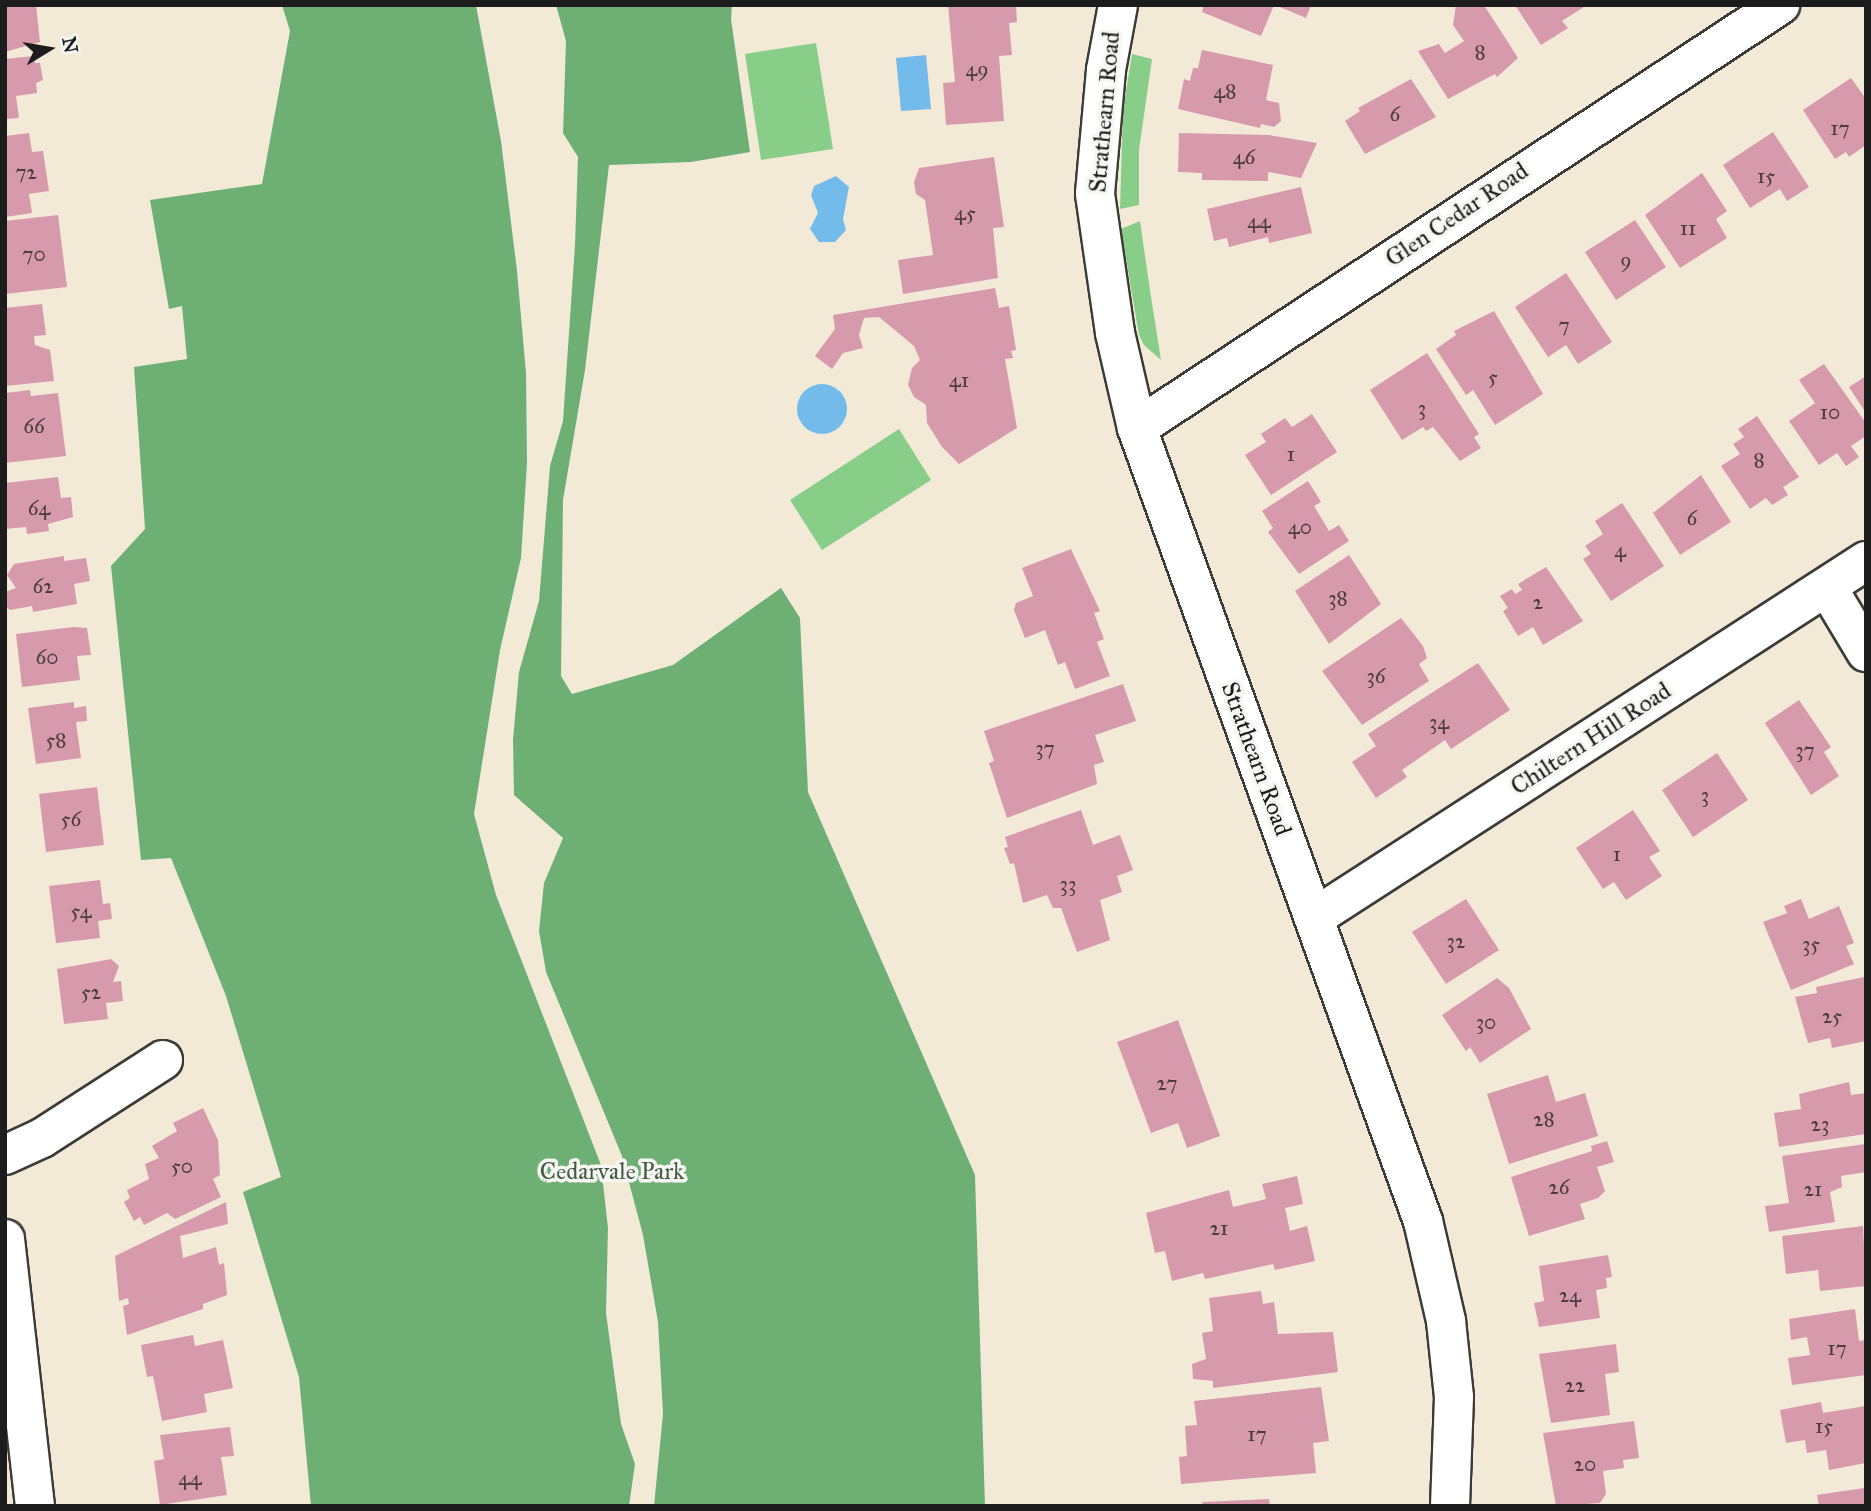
<!DOCTYPE html>
<style>
body{margin:0}
#map{position:relative;width:1871px;height:1511px;overflow:hidden;background:#f2ead7;font-family:"IM FELL Great Primer",serif}
div>[style]{position:absolute}
[style*='--x']{left:calc(var(--x)*1px);top:calc(var(--y)*1px);width:calc(var(--w)*1px);rotate:calc(var(--a)*1deg)}
.green>*{inset:0;background:#88cd88}
.forest>*{inset:0;background:#6eb074}
.water>*{inset:0;background:#73bbeb}
.round{border-radius:50%}
.building>*{inset:0;background:#d79aad}
.roads{filter:drop-shadow(2px 0 #3c3b38) drop-shadow(-2px 0 #3c3b38) drop-shadow(0 2px #3c3b38) drop-shadow(0 -2px #3c3b38)}
.minor>*{height:38px;margin:-19px;padding:0 19px;transform-origin:19px;border-radius:19px;background:#fff}
span{translate:-50% -50%;white-space:nowrap;text-align:center;line-height:1.15;-webkit-text-stroke:7px #f6f6f2;paint-order:stroke}
.number-label{font-size:21px;color:#4b3c40}
.number-label span{-webkit-text-stroke-width:0}
.street-label{font-size:24px;color:#1c1c1c}
.park-label{font-size:24px;color:#425a42}
.frame{position:absolute;inset:0;border:7px solid #1c1c1c;pointer-events:none}
.north{position:absolute;left:14px;top:14px;width:70px;height:70px;-webkit-text-stroke:5px #f6f6f2;paint-order:stroke;rotate:79deg;font-size:19px;font-weight:700;line-height:28px;text-align:center;color:#1c1c1c}
.north::after{content:'';display:block;margin:auto;width:24px;height:32px;background:#1c1c1c;clip-path:polygon(50% 0,100% 100%,50% 72%,0 100%)}
</style>
<div id="map">
<div class="green">
<div style="clip-path:polygon(816px 43px,833px 149px,761px 160px,745px 54px)"></div>
<div style="clip-path:polygon(1132px 54px,1152px 59px,1139px 150px,1139px 205px,1120px 209px,1123px 110px)"></div>
<div style="clip-path:polygon(1140px 221px,1149px 284px,1161px 360px,1144px 345px,1139px 335px,1121px 229px)"></div>
<div style="clip-path:polygon(899px 429px,931px 480px,822px 550px,790px 500px)"></div>
</div>
<div class="forest">
<div style="clip-path:polygon(282px 5px,476px 5px,501px 141px,517px 271px,526px 373px,527px 463px,521px 558px,500px 650px,474px 814px,496px 895px,601px 1165px,608px 1228px,606px 1313px,621px 1424px,635px 1464px,629px 1506px,311px 1506px,299px 1377px,243px 1192px,281px 1177px,226px 996px,171px 858px,141px 860px,111px 566px,145px 529px,134px 367px,187px 359px,182px 306px,169px 309px,150px 200px,262px 184px,290px 31px)"></div>
<div style="clip-path:polygon(556px 5px,732px 5px,731px 19px,750px 152px,691px 162px,609px 165px,585px 370px,563px 500px,561px 676px,572px 694px,673px 665px,781px 588px,800px 618px,808px 792px,975px 1175px,985px 1506px,654px 1506px,663px 1414px,658px 1322px,643px 1235px,622px 1156px,546px 972px,539px 931px,544px 883px,563px 838px,514px 795px,513px 740px,519px 672px,539px 601px,550px 466px,563px 421px,575px 245px,578px 157px,563px 133px,566px 41px)"></div>
</div>
<div class="water">
<div style="clip-path:polygon(926px 55px,931px 109px,901px 111px,896px 58px)"></div>
<div style="clip-path:polygon(836px 176px,849px 187px,843px 219px,846px 230px,835px 242px,819px 242px,810px 229px,818px 213px,811px 195px,814px 186px)"></div>
<div class="round" style="left:797px;top:384px;width:50px;height:50px"></div>
</div>
<div class="building">
<div style="clip-path:polygon(5px 5px,36px 5px,40px 42px,5px 52px)"></div>
<div style="clip-path:polygon(948px 5px,1016px 5px,1017px 22px,1009px 23px,1012px 55px,999px 56px,1004px 121px,946px 125px,943px 83px,955px 82px)"></div>
<div style="clip-path:polygon(1204px 5px,1274px 5px,1261px 36px,1202px 12px)"></div>
<div style="clip-path:polygon(1275px 5px,1311px 5px,1306px 18px)"></div>
<div style="clip-path:polygon(1456px 5px,1484px 5px,1518px 58px,1497px 77px,1495px 74px,1448px 99px,1418px 51px,1439px 44px,1445px 53px,1464px 41px,1453px 25px)"></div>
<div style="clip-path:polygon(1515px 5px,1587px 5px,1562px 21px,1568px 28px,1541px 45px)"></div>
<div style="clip-path:polygon(1202px 50px,1273px 65px,1266px 100px,1279px 103px,1281px 121px,1274px 127px,1261px 124px,1260px 128px,1178px 109px,1184px 79px,1190px 81px,1193px 68px,1198px 68px)"></div>
<div style="clip-path:polygon(34px 56px,35px 63px,40px 63px,43px 80px,36px 83px,37px 93px,16px 96px,19px 118px,5px 119px,5px 59px)"></div>
<div style="clip-path:polygon(1851px 78px,1866px 99px,1866px 145px,1849px 157px,1846px 152px,1835px 159px,1803px 110px)"></div>
<div style="clip-path:polygon(1411px 79px,1436px 117px,1365px 154px,1345px 121px,1360px 111px,1358px 108px)"></div>
<div style="clip-path:polygon(1773px 132px,1809px 187px,1787px 201px,1780px 189px,1750px 208px,1723px 165px)"></div>
<div style="clip-path:polygon(29px 133px,32px 152px,43px 151px,49px 191px,29px 194px,32px 213px,5px 217px,5px 136px)"></div>
<div style="clip-path:polygon(1179px 133px,1269px 135px,1317px 143px,1301px 178px,1268px 172px,1268px 181px,1202px 180px,1202px 173px,1178px 172px)"></div>
<div style="clip-path:polygon(994px 157px,1004px 227px,993px 228px,998px 278px,903px 294px,898px 260px,933px 255px,925px 200px,916px 194px,914px 182px,919px 168px)"></div>
<div style="clip-path:polygon(1702px 173px,1727px 211px,1716px 219px,1727px 238px,1680px 268px,1645px 215px)"></div>
<div style="clip-path:polygon(1301px 187px,1312px 233px,1269px 243px,1268px 237px,1229px 247px,1227px 238px,1214px 241px,1207px 209px)"></div>
<div style="clip-path:polygon(58px 215px,67px 287px,5px 294px,5px 221px)"></div>
<div style="clip-path:polygon(1635px 220px,1666px 267px,1616px 300px,1585px 252px)"></div>
<div style="clip-path:polygon(1566px 273px,1612px 342px,1578px 364px,1566px 345px,1548px 357px,1515px 307px)"></div>
<div style="clip-path:polygon(995px 288px,999px 308px,1009px 306px,1016px 350px,1011px 351px,1013px 358px,1005px 359px,1017px 428px,959px 464px,942px 447px,927px 423px,926px 405px,914px 397px,908px 385px,912px 368px,920px 360px,914px 346px,879px 317px,864px 318px,859px 335px,863px 348px,843px 353px,832px 369px,815px 356px,835px 329px,833px 315px)"></div>
<div style="clip-path:polygon(42px 304px,46px 335px,34px 336px,35px 345px,50px 350px,54px 381px,5px 386px,5px 308px)"></div>
<div style="clip-path:polygon(1494px 311px,1543px 394px,1495px 425px,1473px 390px,1466px 395px,1436px 349px,1456px 335px,1454px 331px)"></div>
<div style="clip-path:polygon(1427px 353px,1479px 434px,1474px 437px,1481px 448px,1460px 461px,1433px 427px,1426px 431px,1423px 427px,1402px 440px,1370px 390px)"></div>
<div style="clip-path:polygon(1824px 364px,1866px 423px,1866px 436px,1851px 446px,1859px 457px,1846px 466px,1837px 453px,1819px 465px,1789px 421px,1815px 403px,1799px 380px)"></div>
<div style="clip-path:polygon(1866px 376px,1866px 413px,1849px 387px)"></div>
<div style="clip-path:polygon(30px 390px,31px 396px,58px 393px,66px 456px,5px 463px,5px 393px)"></div>
<div style="clip-path:polygon(1312px 414px,1337px 452px,1271px 495px,1245px 455px,1266px 442px,1261px 434px,1285px 418px,1292px 427px)"></div>
<div style="clip-path:polygon(1757px 416px,1799px 477px,1783px 487px,1788px 495px,1772px 505px,1766px 498px,1750px 509px,1721px 466px,1740px 454px,1733px 444px,1744px 437px,1738px 429px)"></div>
<div style="clip-path:polygon(1701px 475px,1731px 522px,1680px 555px,1653px 513px)"></div>
<div style="clip-path:polygon(58px 477px,61px 498px,71px 497px,73px 517px,48px 524px,49px 531px,27px 534px,26px 527px,5px 529px,5px 483px)"></div>
<div style="clip-path:polygon(1308px 481px,1321px 502px,1314px 506px,1329px 531px,1339px 525px,1349px 541px,1299px 574px,1268px 532px,1273px 528px,1262px 511px)"></div>
<div style="clip-path:polygon(1622px 503px,1664px 566px,1611px 601px,1583px 559px,1591px 554px,1585px 546px,1603px 534px,1595px 521px)"></div>
<div style="clip-path:polygon(1071px 549px,1100px 611px,1094px 613px,1104px 639px,1097px 642px,1110px 676px,1075px 689px,1065px 662px,1058px 665px,1045px 630px,1025px 638px,1014px 610px,1016px 603px,1033px 596px,1022px 568px)"></div>
<div style="clip-path:polygon(1349px 555px,1381px 604px,1329px 644px,1295px 591px)"></div>
<div style="clip-path:polygon(64px 556px,64px 561px,86px 558px,90px 581px,74px 584px,77px 604px,33px 612px,32px 606px,10px 610px,5px 606px,5px 592px,16px 588px,7px 575px,14px 564px)"></div>
<div style="clip-path:polygon(1546px 567px,1583px 621px,1543px 645px,1533px 627px,1518px 636px,1503px 611px,1508px 608px,1500px 596px,1512px 589px,1515px 594px,1522px 590px,1518px 584px)"></div>
<div style="clip-path:polygon(1401px 618px,1423px 646px,1427px 658px,1419px 664px,1429px 681px,1362px 725px,1322px 671px)"></div>
<div style="clip-path:polygon(73px 627px,87px 628px,91px 655px,77px 656px,80px 680px,22px 687px,16px 634px)"></div>
<div style="clip-path:polygon(1478px 663px,1510px 710px,1451px 749px,1445px 740px,1402px 770px,1407px 777px,1376px 798px,1352px 762px,1376px 746px,1368px 734px)"></div>
<div style="clip-path:polygon(1123px 684px,1136px 721px,1095px 735px,1104px 762px,1094px 765px,1097px 784px,1007px 818px,989px 763px,994px 761px,984px 731px)"></div>
<div style="clip-path:polygon(1799px 700px,1831px 747px,1824px 752px,1839px 776px,1811px 795px,1765px 723px)"></div>
<div style="clip-path:polygon(74px 702px,74px 708px,86px 706px,87px 721px,76px 722px,81px 758px,36px 764px,28px 708px)"></div>
<div style="clip-path:polygon(1717px 753px,1748px 800px,1693px 837px,1662px 790px)"></div>
<div style="clip-path:polygon(97px 787px,104px 845px,46px 852px,39px 794px)"></div>
<div style="clip-path:polygon(1081px 810px,1093px 845px,1120px 835px,1133px 870px,1117px 876px,1122px 892px,1100px 900px,1110px 940px,1077px 952px,1061px 908px,1053px 908px,1047px 895px,1023px 903px,1014px 863px,1010px 864px,1004px 848px,1008px 847px,1005px 837px)"></div>
<div style="clip-path:polygon(1633px 810px,1660px 851px,1649px 857px,1662px 876px,1626px 900px,1614px 882px,1603px 889px,1576px 848px)"></div>
<div style="clip-path:polygon(100px 880px,103px 904px,110px 903px,112px 919px,98px 921px,100px 938px,56px 943px,49px 886px)"></div>
<div style="clip-path:polygon(1466px 899px,1499px 950px,1446px 984px,1412px 932px)"></div>
<div style="clip-path:polygon(1801px 899px,1809px 919px,1839px 906px,1854px 943px,1846px 946px,1854px 964px,1791px 990px,1763px 922px,1787px 913px,1784px 906px)"></div>
<div style="clip-path:polygon(111px 959px,119px 966px,113px 982px,121px 981px,123px 1001px,106px 1003px,108px 1019px,64px 1024px,57px 969px)"></div>
<div style="clip-path:polygon(1864px 977px,1866px 1041px,1832px 1048px,1830px 1038px,1808px 1043px,1795px 997px,1817px 993px,1816px 987px)"></div>
<div style="clip-path:polygon(1497px 978px,1509px 988px,1531px 1029px,1480px 1063px,1470px 1047px,1466px 1051px,1442px 1015px)"></div>
<div style="clip-path:polygon(1178px 1020px,1220px 1136px,1187px 1148px,1178px 1123px,1151px 1133px,1117px 1042px)"></div>
<div style="clip-path:polygon(1548px 1075px,1556px 1102px,1585px 1093px,1598px 1136px,1509px 1164px,1487px 1094px)"></div>
<div style="clip-path:polygon(1849px 1082px,1851px 1095px,1866px 1093px,1866px 1134px,1779px 1147px,1774px 1113px,1801px 1109px,1799px 1094px)"></div>
<div style="clip-path:polygon(203px 1108px,218px 1140px,220px 1175px,213px 1179px,221px 1197px,175px 1219px,167px 1213px,144px 1225px,140px 1217px,134px 1221px,124px 1202px,130px 1198px,127px 1190px,149px 1179px,145px 1164px,159px 1158px,152px 1146px,177px 1131px,173px 1123px)"></div>
<div style="clip-path:polygon(1607px 1141px,1614px 1162px,1597px 1167px,1605px 1191px,1598px 1198px,1580px 1204px,1585px 1219px,1529px 1236px,1511px 1177px,1592px 1151px,1591px 1146px)"></div>
<div style="clip-path:polygon(1865px 1144px,1866px 1172px,1841px 1176px,1842px 1187px,1830px 1192px,1835px 1222px,1769px 1232px,1765px 1206px,1789px 1203px,1782px 1156px)"></div>
<div style="clip-path:polygon(1297px 1176px,1303px 1204px,1285px 1208px,1290px 1231px,1307px 1226px,1315px 1261px,1275px 1270px,1273px 1264px,1205px 1279px,1203px 1273px,1172px 1281px,1165px 1251px,1155px 1253px,1146px 1213px,1229px 1190px,1233px 1207px,1266px 1199px,1262px 1184px)"></div>
<div style="clip-path:polygon(226px 1202px,228px 1224px,180px 1236px,183px 1258px,216px 1247px,219px 1265px,224px 1263px,227px 1295px,203px 1304px,203px 1309px,127px 1335px,123px 1306px,129px 1304px,128px 1298px,119px 1301px,115px 1256px)"></div>
<div style="clip-path:polygon(1863px 1226px,1866px 1286px,1820px 1291px,1818px 1270px,1786px 1274px,1782px 1236px)"></div>
<div style="clip-path:polygon(1608px 1255px,1612px 1277px,1606px 1278px,1607px 1288px,1596px 1290px,1600px 1318px,1539px 1327px,1534px 1303px,1544px 1301px,1539px 1266px)"></div>
<div style="clip-path:polygon(1261px 1291px,1263px 1304px,1274px 1302px,1278px 1334px,1333px 1332px,1338px 1372px,1213px 1388px,1213px 1381px,1193px 1379px,1192px 1364px,1206px 1359px,1202px 1333px,1213px 1331px,1209px 1298px)"></div>
<div style="clip-path:polygon(1855px 1309px,1859px 1341px,1866px 1340px,1866px 1375px,1792px 1385px,1788px 1358px,1810px 1355px,1807px 1337px,1791px 1340px,1789px 1319px)"></div>
<div style="clip-path:polygon(193px 1335px,195px 1346px,223px 1340px,233px 1388px,204px 1394px,207px 1412px,162px 1421px,153px 1376px,147px 1377px,141px 1345px)"></div>
<div style="clip-path:polygon(1616px 1344px,1619px 1372px,1605px 1374px,1610px 1415px,1551px 1423px,1539px 1354px)"></div>
<div style="clip-path:polygon(1321px 1387px,1329px 1441px,1313px 1443px,1316px 1473px,1181px 1484px,1179px 1457px,1187px 1456px,1185px 1426px,1197px 1425px,1194px 1401px)"></div>
<div style="clip-path:polygon(1821px 1402px,1823px 1413px,1866px 1406px,1866px 1463px,1829px 1470px,1826px 1450px,1807px 1453px,1805px 1440px,1786px 1443px,1780px 1410px)"></div>
<div style="clip-path:polygon(1634px 1421px,1639px 1458px,1623px 1460px,1624px 1468px,1603px 1471px,1606px 1494px,1600px 1503px,1556px 1506px,1543px 1433px)"></div>
<div style="clip-path:polygon(230px 1427px,234px 1456px,221px 1457px,227px 1495px,160px 1505px,154px 1461px,164px 1459px,160px 1435px)"></div>
<div style="clip-path:polygon(1864px 1488px,1866px 1506px,1819px 1506px,1817px 1495px)"></div>
<div style="clip-path:polygon(1269px 1499px,1270px 1506px,1203px 1506px,1202px 1502px)"></div>
</div>
<div class="roads">
<div class="minor">
<div style="--x:1118;--y:5;--w:66;--a:100.5"></div>
<div style="--x:1106;--y:70;--w:124;--a:95.1"></div>
<div style="--x:1095;--y:194;--w:140;--a:81.8"></div>
<div style="--x:1115;--y:333;--w:98;--a:77"></div>
<div style="--x:1137;--y:428;--w:843;--a:70.17"></div>
<div style="--x:1423;--y:1221;--w:103;--a:77"></div>
<div style="--x:1446;--y:1321;--w:76;--a:84"></div>
<div style="--x:1454;--y:1397;--w:109;--a:92.1"></div>
<div style="--x:1137;--y:428;--w:770;--a:-33.34"></div>
<div style="--x:1827;--y:587;--w:76;--a:59"></div>
<div style="--x:1315;--y:917;--w:656;--a:-32.87"></div>
<div style="--x:5;--y:1155;--w:41;--a:-24.7"></div>
<div style="--x:42;--y:1138;--w:144;--a:-32.8"></div>
<div style="--x:5;--y:1239;--w:269;--a:83.6"></div>
</div>
</div>
<div class="number-label">
<span style="left:1480px;top:52px">8</span>
<span style="left:977px;top:69px">49</span>
<span style="left:1225px;top:91px">48</span>
<span style="left:1395px;top:114px">6</span>
<span style="left:1840px;top:128px">17</span>
<span style="left:1244px;top:157px">46</span>
<span style="left:26px;top:172px">72</span>
<span style="left:1766px;top:176px">15</span>
<span style="left:965px;top:213px">45</span>
<span style="left:1259px;top:221px">44</span>
<span style="left:1688px;top:228px">11</span>
<span style="left:34px;top:254px">70</span>
<span style="left:1626px;top:260px">9</span>
<span style="left:1564px;top:325px">7</span>
<span style="left:1493px;top:377px">5</span>
<span style="left:959px;top:380px">41</span>
<span style="left:1422px;top:408px">3</span>
<span style="left:1830px;top:412px">10</span>
<span style="left:34px;top:426px">66</span>
<span style="left:1291px;top:454px">1</span>
<span style="left:1759px;top:460px">8</span>
<span style="left:39px;top:508px">64</span>
<span style="left:1692px;top:518px">6</span>
<span style="left:1300px;top:527px">40</span>
<span style="left:1620px;top:550px">4</span>
<span style="left:43px;top:586px">62</span>
<span style="left:1338px;top:598px">38</span>
<span style="left:1538px;top:602px">2</span>
<span style="left:47px;top:657px">60</span>
<span style="left:1376px;top:676px">36</span>
<span style="left:1439px;top:722px">34</span>
<span style="left:56px;top:740px">58</span>
<span style="left:1045px;top:748px">37</span>
<span style="left:1805px;top:750px">37</span>
<span style="left:1705px;top:795px">3</span>
<span style="left:71px;top:819px">56</span>
<span style="left:1617px;top:854px">1</span>
<span style="left:1068px;top:884px">33</span>
<span style="left:81px;top:911px">54</span>
<span style="left:1456px;top:941px">32</span>
<span style="left:1811px;top:944px">35</span>
<span style="left:91px;top:992px">52</span>
<span style="left:1832px;top:1016px">25</span>
<span style="left:1486px;top:1022px">30</span>
<span style="left:1167px;top:1083px">27</span>
<span style="left:1544px;top:1119px">28</span>
<span style="left:1820px;top:1124px">23</span>
<span style="left:182px;top:1166px">50</span>
<span style="left:1559px;top:1187px">26</span>
<span style="left:1813px;top:1189px">21</span>
<span style="left:1219px;top:1228px">21</span>
<span style="left:1570px;top:1295px">24</span>
<span style="left:1837px;top:1348px">17</span>
<span style="left:1575px;top:1385px">22</span>
<span style="left:1824px;top:1426px">15</span>
<span style="left:1257px;top:1434px">17</span>
<span style="left:1585px;top:1464px">20</span>
<span style="left:190px;top:1478px">44</span>
</div>
<div class="street-label">
<span style="left:1105px;top:112px;rotate:-85deg">Strathearn Road</span>
<span style="left:1457px;top:215px;rotate:-34deg">Glen Cedar Road</span>
<span style="left:1591px;top:739px;rotate:-33deg">Chiltern Hill Road</span>
<span style="left:1256px;top:759px;rotate:70deg">Strathearn Road</span>
</div>
<div class="park-label">
<span style="left:612px;top:1172px">Cedarvale Park</span>
</div>
<div class="frame"></div>
<div class="north">N</div>
</div>
